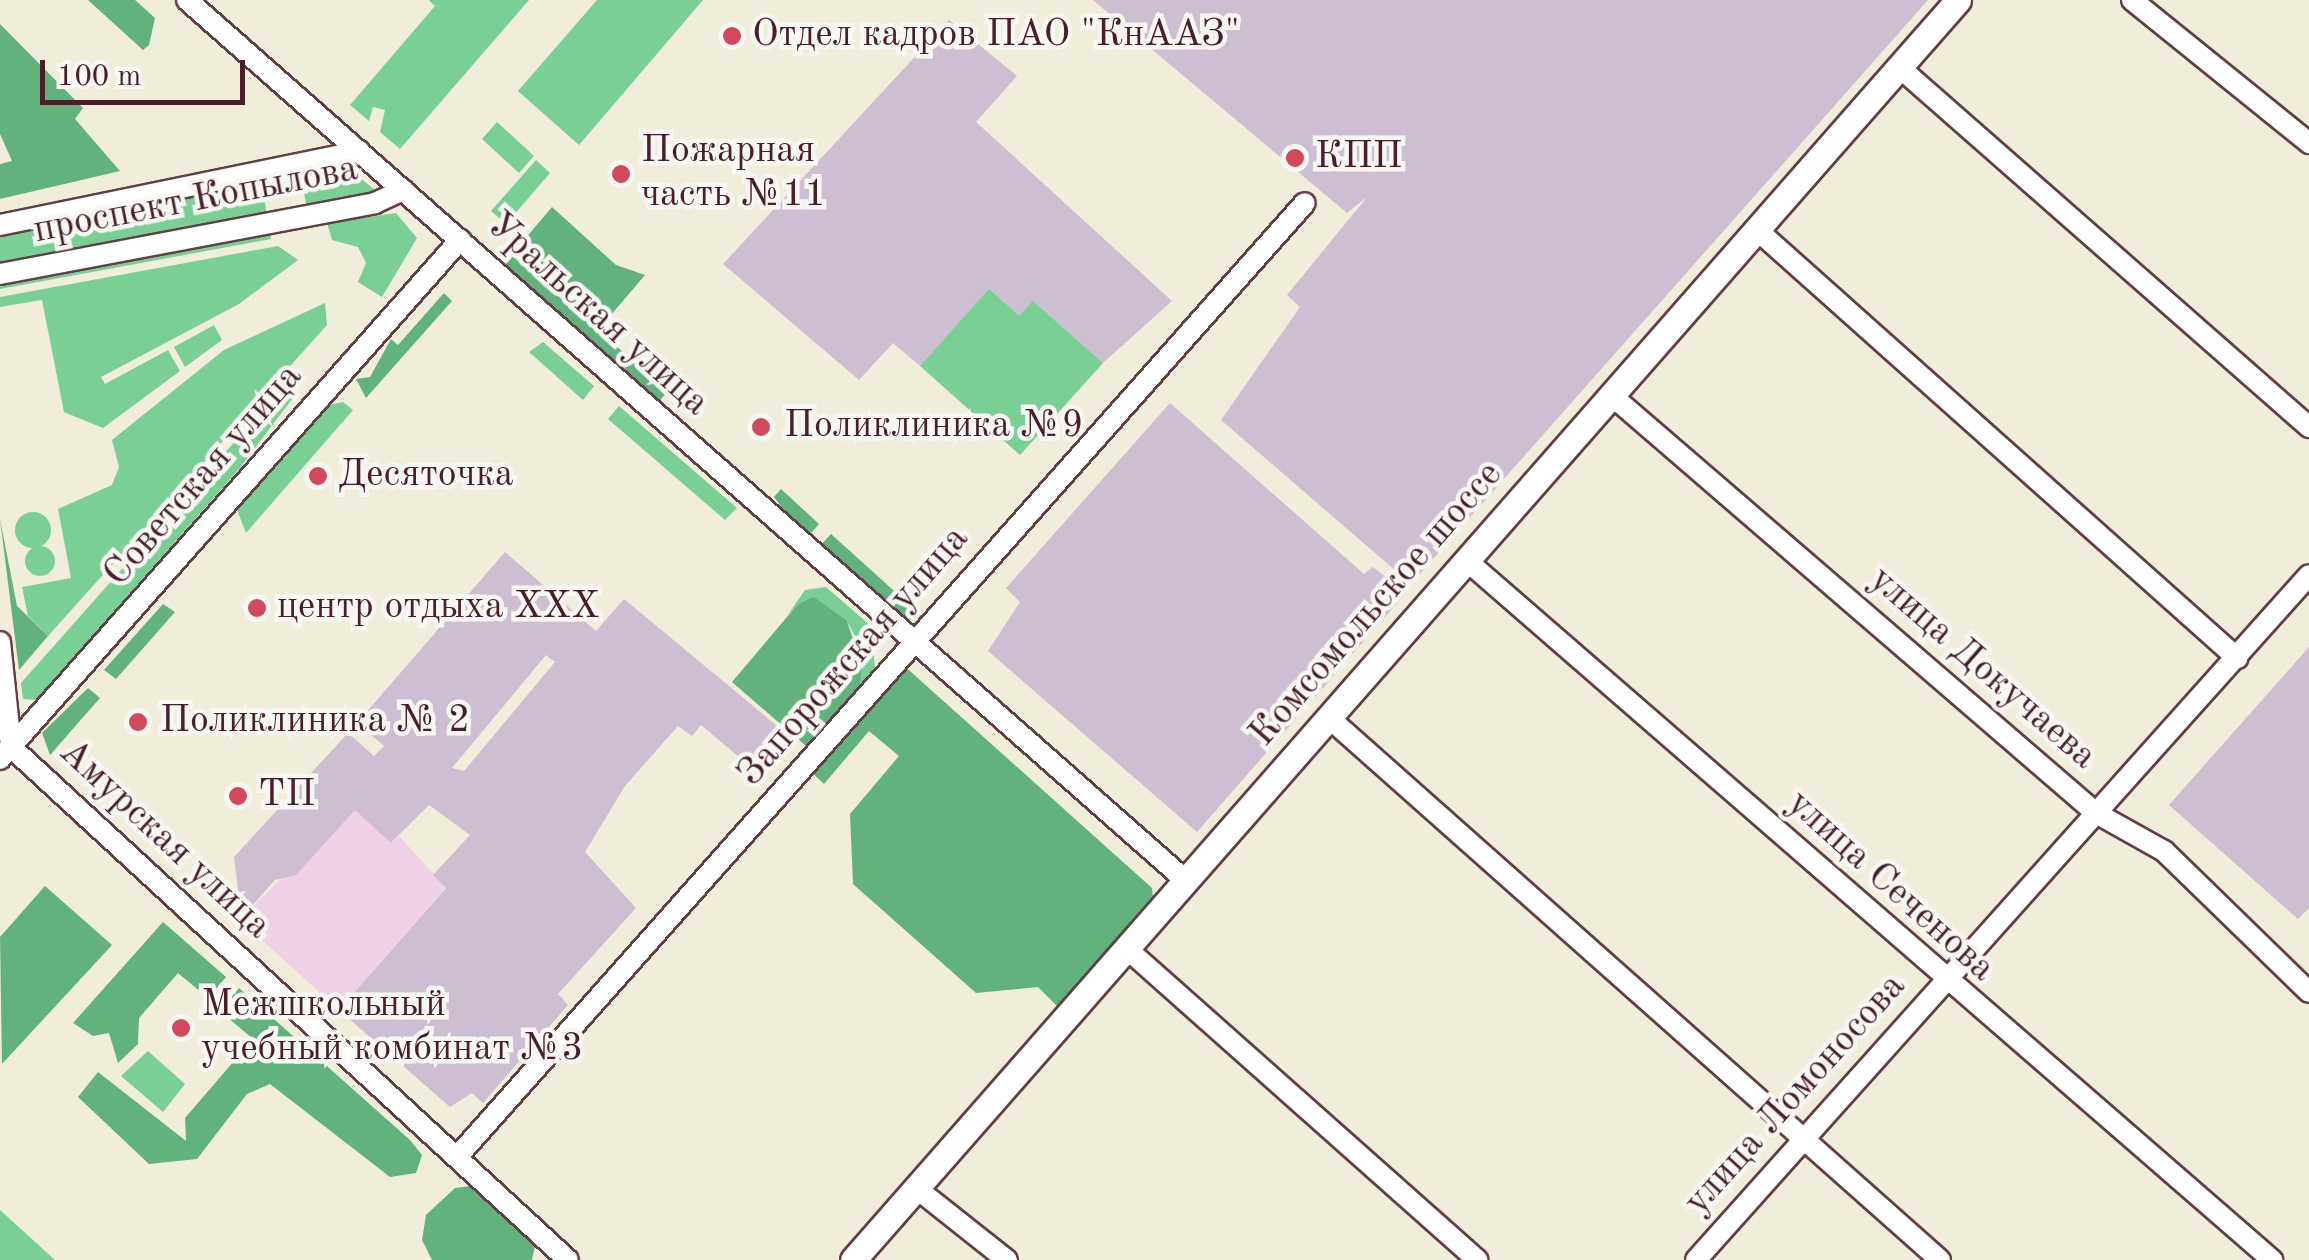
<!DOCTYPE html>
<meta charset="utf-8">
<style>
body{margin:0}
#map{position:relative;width:2309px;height:1260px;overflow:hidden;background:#f0eddb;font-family:"Old Standard TT",serif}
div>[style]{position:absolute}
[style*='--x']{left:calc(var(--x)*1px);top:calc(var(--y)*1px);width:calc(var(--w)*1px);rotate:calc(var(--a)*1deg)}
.built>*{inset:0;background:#f0d0e4}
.industrial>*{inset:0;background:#cebed1}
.green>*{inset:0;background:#79cf94}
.round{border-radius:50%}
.forest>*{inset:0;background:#62b27e}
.roads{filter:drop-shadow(2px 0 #633e45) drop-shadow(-2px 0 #633e45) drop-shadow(0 2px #633e45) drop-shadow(0 -2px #633e45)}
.minor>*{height:20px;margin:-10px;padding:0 10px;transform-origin:10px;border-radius:10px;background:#fff}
.major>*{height:25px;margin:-12.5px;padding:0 12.5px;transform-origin:12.5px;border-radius:12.5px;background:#fff}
.dots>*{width:28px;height:28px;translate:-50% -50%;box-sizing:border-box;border:5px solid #f6f6f2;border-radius:50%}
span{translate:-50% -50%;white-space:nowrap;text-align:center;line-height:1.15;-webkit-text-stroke:9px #f6f6f2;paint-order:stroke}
.poi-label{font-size:38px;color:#4a1f2b}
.left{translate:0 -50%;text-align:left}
.street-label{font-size:38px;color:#4a1f2b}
.scale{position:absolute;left:40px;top:60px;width:205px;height:45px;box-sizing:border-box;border:5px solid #4a1f2b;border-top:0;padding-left:12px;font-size:30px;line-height:35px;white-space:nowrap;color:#4a1f2b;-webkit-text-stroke:8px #f6f6f2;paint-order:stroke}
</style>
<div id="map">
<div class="built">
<div style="clip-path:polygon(355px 809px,392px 843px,399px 836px,446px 887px,339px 1010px,239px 919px)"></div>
</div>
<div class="industrial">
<div style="clip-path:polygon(1093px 0,1928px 0,1411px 584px,1221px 420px,1300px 307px,1287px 295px,1367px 197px,1347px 213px)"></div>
<div style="clip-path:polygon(949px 20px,1017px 76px,976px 122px,1172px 301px,1103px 363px,1034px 302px,1019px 317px,989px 290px,920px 366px,893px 343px,859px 380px,723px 264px)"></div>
<div style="clip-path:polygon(1170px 403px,1364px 574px,1373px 567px,1406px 593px,1197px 832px,988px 651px,1020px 602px,1006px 588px)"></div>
<div style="clip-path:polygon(evenodd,505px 552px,596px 631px,624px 599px,782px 730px,752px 768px,701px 725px,692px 736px,678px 726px,625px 786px,585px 852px,636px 908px,558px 994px,568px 1005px,483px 1103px,472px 1093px,450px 1107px,339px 1010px,446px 888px,433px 875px,470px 835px,429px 805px,391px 843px,355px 810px,296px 875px,275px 880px,250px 908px,239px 898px,234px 857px,348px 733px,374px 756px,384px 746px,357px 723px,505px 552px,546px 655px,555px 662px,464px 771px,452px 768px,546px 655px)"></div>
<div style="clip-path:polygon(2309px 647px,2309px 908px,2298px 919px,2169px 805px)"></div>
</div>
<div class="green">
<div style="clip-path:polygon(429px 0,529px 0,400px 149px,380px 132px,385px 110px,373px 107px,369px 121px,350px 105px,435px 6px)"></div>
<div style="clip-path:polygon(597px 0,703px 0,579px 145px,518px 91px)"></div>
<div style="clip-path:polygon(497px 122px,534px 156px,519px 173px,482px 139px)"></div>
<div style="clip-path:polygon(536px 160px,550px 173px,506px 224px,491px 211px)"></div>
<div style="clip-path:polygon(348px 168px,375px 190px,369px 196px,307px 207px,300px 176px)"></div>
<div style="clip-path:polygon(261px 183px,267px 215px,0 265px,0 233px)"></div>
<div style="clip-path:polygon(396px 213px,417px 238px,382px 297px,358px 282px,366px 263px,358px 247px,332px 240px,327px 223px)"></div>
<div style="clip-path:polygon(270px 232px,271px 239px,0 289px,0 283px)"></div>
<div style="clip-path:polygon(278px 246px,298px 260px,239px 304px,101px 377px,105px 384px,168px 350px,180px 371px,103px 428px,64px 412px,42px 300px,0 307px,0 297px)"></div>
<div style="clip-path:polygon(989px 289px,1019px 316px,1033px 301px,1103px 363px,1020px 455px,920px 366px)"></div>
<div style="clip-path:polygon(325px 303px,327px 325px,48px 636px,28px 616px,22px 587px,71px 578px,58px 509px,112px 485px,119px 467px,112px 440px,224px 350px)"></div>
<div style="clip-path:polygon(214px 325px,222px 340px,185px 367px,174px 347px)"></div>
<div style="clip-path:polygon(543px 342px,594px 386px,583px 400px,529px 352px)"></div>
<div style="clip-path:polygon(286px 384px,296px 394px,239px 469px,36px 700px,23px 699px,21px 683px)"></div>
<div style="clip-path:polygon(343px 402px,353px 410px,246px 533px,237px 510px,329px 405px)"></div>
<div style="clip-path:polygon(619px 406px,737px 508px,725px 520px,608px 419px)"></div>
<div class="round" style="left:15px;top:512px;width:36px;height:36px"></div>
<div class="round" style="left:25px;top:546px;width:30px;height:30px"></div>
<div style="clip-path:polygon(826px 587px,871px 626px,875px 668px,860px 685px,861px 647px,847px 621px,798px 604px,787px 616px,805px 590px)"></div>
<div style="clip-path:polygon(148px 1051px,185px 1084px,163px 1112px,121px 1076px)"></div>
<div style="clip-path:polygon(0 1210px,55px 1260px,0 1260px)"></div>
</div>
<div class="forest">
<div style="clip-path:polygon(88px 0,135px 0,155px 18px,149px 45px,143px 50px)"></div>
<div style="clip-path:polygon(0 24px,83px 108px,75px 119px,120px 171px,0 199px,0 164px,12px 161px,0 134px)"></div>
<div style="clip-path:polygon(552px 207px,616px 265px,645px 275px,605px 322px,518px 247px)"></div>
<div style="clip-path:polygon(511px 255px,668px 391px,656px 405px,499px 268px)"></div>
<div style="clip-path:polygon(444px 293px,452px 301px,366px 398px,356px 379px,370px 377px,391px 339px,398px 345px)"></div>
<div style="clip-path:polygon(781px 489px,819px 524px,806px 539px,774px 497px)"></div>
<div style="clip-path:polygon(0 519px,17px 606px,48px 636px,19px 670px)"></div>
<div style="clip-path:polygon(831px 534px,923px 617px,905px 621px,817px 549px)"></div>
<div style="clip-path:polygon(814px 597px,847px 621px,862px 666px,860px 685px,806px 746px,732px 682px,798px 604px)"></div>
<div style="clip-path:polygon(163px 604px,175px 612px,116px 679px,104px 670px)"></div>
<div style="clip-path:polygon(901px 663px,1152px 888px,1154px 906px,1061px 1010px,1038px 987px,976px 993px,853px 884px,850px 814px,899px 756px,869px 731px,824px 784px,808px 769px)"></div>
<div style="clip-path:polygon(88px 688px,100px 698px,50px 755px,42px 733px)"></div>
<div style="clip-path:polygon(45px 886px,112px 945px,2px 1064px,0 937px)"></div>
<div style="clip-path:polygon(163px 922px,226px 977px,208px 998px,178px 973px,139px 1018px,138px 1044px,118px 1063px,109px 1033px,93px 1036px,73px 1023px)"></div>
<div style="clip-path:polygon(239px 988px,410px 1140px,422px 1155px,416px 1173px,390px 1177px,270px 1084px,247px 1094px,197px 1159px,149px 1164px,78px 1097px,98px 1072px,186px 1141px,185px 1118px,253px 1039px,220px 1011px)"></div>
<div style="clip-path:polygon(471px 1186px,537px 1237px,532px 1260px,432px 1260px,422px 1240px,426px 1215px,455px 1188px)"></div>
</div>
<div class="roads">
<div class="minor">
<div style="--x:187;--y:0;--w:1331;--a:41.4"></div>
<div style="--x:2132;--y:0;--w:228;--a:38.9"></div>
<div style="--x:1899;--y:67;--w:546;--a:41.28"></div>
<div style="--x:0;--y:225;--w:367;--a:-11.6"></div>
<div style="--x:1756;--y:229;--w:645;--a:41.73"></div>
<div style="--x:0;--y:274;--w:382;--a:-10.7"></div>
<div style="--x:375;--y:203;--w:31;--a:-25"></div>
<div style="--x:1611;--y:395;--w:640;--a:40.76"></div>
<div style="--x:2096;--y:813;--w:78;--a:29.2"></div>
<div style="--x:2164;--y:851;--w:202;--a:44.2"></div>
<div style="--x:1466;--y:560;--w:1068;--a:40.97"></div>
<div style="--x:0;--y:642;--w:106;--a:84"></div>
<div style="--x:11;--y:747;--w:757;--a:42.65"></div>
<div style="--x:1328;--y:717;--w:818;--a:41.58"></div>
<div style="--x:0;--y:759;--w:694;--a:-48.45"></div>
<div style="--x:1126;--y:948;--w:470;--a:41.6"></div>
<div style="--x:457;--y:1157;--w:1276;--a:-48.37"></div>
<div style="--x:916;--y:1188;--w:116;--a:38.4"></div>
<div style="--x:1696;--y:1260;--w:919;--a:-48.17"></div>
</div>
<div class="major">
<div style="--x:853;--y:1260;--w:1676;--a:-48.75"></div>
</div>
</div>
<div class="dots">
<div style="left:732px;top:36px;background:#d1495b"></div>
<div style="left:1295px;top:158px;background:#d1495b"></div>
<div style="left:621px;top:174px;background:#d1495b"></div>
<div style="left:761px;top:427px;background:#d1495b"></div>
<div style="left:318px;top:476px;background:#d1495b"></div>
<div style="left:257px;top:608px;background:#d1495b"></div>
<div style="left:138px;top:722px;background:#d1495b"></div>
<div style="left:238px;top:796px;background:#d1495b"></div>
<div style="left:181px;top:1028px;background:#d1495b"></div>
</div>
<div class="poi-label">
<span class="left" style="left:752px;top:36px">Отдел кадров ПАО "КнААЗ"</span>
<span class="left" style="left:641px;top:174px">Пожарная<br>часть №11</span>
<span class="left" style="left:1315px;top:158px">КПП</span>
<span class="left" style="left:784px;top:427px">Поликлиника №9</span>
<span class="left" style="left:338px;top:476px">Десяточка</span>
<span class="left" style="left:277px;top:608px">центр отдыха ХХХ</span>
<span class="left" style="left:160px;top:722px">Поликлиника № 2</span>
<span class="left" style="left:258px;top:796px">ТП</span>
<span class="left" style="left:201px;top:1028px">Межшкольный<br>учебный комбинат №3</span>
</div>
<div class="street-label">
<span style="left:196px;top:201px;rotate:-11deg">проспект Копылова</span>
<span style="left:597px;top:315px;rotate:42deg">Уральская улица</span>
<span style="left:204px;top:476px;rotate:-49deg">Советская улица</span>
<span style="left:1377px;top:605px;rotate:-49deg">Комсомольское шоссе</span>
<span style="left:854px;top:657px;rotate:-49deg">Запорожская улица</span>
<span style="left:1982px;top:669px;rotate:41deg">улица Докучаева</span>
<span style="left:164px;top:840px;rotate:43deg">Амурская улица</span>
<span style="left:1890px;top:887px;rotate:42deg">улица Сеченова</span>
<span style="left:1796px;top:1095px;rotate:-48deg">улица Ломоносова</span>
</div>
<div class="scale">100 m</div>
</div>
